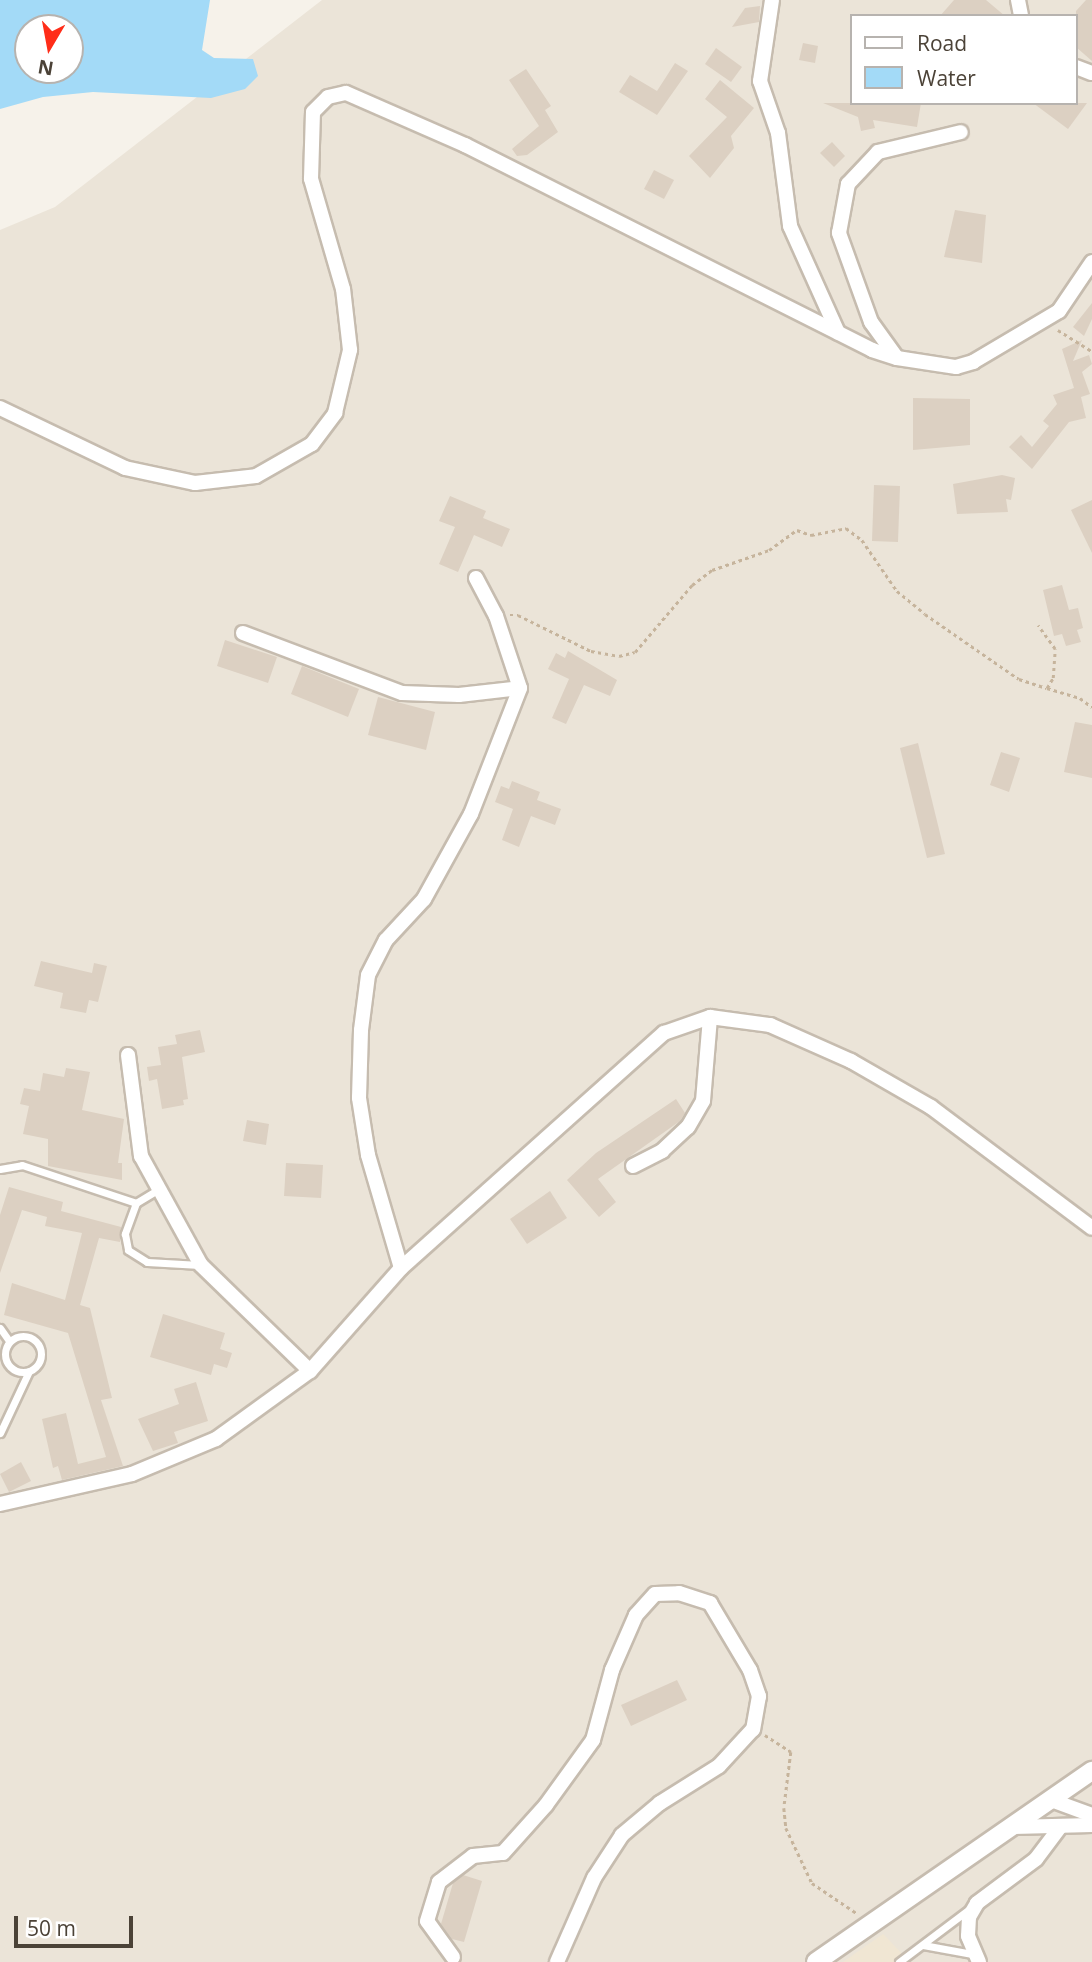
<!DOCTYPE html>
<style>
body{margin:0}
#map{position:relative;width:1092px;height:1962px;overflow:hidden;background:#f6f2ea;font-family:"Open Sans",sans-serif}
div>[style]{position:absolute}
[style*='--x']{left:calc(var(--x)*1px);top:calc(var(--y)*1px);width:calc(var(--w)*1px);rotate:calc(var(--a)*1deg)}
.residential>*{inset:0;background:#ebe4d8}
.education>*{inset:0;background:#f0e6d3}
.water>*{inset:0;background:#a3daf7}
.building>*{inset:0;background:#dcd0c2}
.path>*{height:2.5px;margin-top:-1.25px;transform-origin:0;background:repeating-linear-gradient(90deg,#c6b49c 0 3.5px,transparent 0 7px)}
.roads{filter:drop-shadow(2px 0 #c6bcaf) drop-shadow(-2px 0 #c6bcaf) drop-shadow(0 2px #c6bcaf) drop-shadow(0 -2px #c6bcaf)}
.service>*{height:7px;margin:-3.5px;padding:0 3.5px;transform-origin:3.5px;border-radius:3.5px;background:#fff}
.service>.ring{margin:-3.5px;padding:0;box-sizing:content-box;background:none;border:7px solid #fff;border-radius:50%}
.minor>*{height:14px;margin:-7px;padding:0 7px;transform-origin:7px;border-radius:7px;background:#fff}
.tertiary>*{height:18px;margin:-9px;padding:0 9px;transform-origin:9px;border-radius:9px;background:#fff}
span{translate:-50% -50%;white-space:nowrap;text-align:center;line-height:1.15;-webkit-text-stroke:5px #fff;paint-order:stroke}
.legend{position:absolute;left:850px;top:14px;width:228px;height:91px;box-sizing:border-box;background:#fff;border:2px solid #b7b3af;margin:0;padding:9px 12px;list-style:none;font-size:21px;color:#4b4237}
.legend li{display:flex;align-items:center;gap:14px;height:35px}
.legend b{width:35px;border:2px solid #b7b3af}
.north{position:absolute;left:14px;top:14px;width:70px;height:70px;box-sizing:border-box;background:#fff;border:2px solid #b7b3af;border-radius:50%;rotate:190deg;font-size:19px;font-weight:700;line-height:28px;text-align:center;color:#4b4237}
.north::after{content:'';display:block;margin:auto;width:24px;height:32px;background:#ff2d19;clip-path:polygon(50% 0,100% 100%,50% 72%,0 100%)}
.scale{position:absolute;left:14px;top:1916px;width:119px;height:32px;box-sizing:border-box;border:4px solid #4b4237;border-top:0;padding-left:9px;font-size:21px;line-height:24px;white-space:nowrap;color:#4b4237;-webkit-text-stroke:5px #fff;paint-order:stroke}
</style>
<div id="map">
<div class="residential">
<div style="clip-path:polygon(evenodd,322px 0,1092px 0,1092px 1962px,0 1962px,0 230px,55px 207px,322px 0,852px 16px,1076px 16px,1076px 103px,852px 103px,852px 16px)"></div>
</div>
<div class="education">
<div style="clip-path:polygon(883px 1934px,910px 1962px,843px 1962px)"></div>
</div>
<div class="water">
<div style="clip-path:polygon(evenodd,0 0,210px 0,202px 50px,214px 58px,253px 59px,258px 76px,245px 89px,211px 98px,93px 92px,43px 97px,0 109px,0 0,28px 28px,70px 28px,70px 70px,28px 70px,28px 28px)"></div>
</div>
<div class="building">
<div style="clip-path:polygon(954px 0,986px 0,1005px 16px,940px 16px)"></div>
<div style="clip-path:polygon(1086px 0,1092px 0,1092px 61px,1076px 47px,1076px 11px)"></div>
<div style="clip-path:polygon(760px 6px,759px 22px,732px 27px,745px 8px)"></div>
<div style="clip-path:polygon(803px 43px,818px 46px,815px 63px,799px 60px)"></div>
<div style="clip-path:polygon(716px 48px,742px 67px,731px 82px,705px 64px)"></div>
<div style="clip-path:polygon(675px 63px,688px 71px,657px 115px,619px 92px,630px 75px,657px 91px)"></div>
<div style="clip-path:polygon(526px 69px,551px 106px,545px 110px,558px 132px,527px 155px,517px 156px,512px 149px,539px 126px,509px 80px)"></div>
<div style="clip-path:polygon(720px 80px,754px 108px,731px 136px,734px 148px,710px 178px,689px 156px,727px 117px,705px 99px)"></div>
<div style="clip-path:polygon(823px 103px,921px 103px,917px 127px,873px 120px,875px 128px,861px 131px,858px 117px)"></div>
<div style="clip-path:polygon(1033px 103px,1087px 103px,1068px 129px)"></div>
<div style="clip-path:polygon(832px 142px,845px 156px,834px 167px,820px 153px)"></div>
<div style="clip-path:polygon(654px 170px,674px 180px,664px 199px,644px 189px)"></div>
<div style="clip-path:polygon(955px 210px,986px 215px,982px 263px,944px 257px)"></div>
<div style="clip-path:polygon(1092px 303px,1092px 319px,1084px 336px,1073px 327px)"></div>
<div style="clip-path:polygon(1082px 340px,1073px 361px,1089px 355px,1092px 364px,1082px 372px,1090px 394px,1081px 397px,1086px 418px,1069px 422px,1032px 469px,1009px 447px,1021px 435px,1032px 447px,1049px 426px,1043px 421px,1057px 404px,1053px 395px,1074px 388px,1062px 349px)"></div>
<div style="clip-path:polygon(913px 398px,970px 399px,970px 445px,913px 450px)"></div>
<div style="clip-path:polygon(1002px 475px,1015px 478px,1011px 500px,1006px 499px,1008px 512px,957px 514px,953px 484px)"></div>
<div style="clip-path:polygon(874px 485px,900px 486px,898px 542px,872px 541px)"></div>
<div style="clip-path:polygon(450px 496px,486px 511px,483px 518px,510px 529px,502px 547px,474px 535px,458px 572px,439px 564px,455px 527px,439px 521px)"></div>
<div style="clip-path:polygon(1092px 500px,1092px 553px,1071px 510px)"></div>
<div style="clip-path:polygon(1062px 585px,1069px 610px,1078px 608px,1083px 628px,1077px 630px,1081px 642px,1066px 646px,1062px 634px,1054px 636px,1043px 590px)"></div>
<div style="clip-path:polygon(225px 640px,277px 657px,268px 683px,217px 666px)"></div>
<div style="clip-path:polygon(568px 651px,617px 680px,610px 696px,584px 685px,566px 724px,552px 718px,569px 679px,548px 669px,556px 653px,565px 658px)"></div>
<div style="clip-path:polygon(302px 666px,359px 689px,348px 717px,291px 694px)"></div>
<div style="clip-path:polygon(378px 697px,435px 712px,426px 750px,368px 735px)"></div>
<div style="clip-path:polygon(1075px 722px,1092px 725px,1092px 778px,1064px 772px)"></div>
<div style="clip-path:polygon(918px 743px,945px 854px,927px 858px,900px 748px)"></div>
<div style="clip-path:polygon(1001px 752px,1020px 758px,1009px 792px,990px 785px)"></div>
<div style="clip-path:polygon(512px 781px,540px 792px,537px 800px,561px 809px,555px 825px,531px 816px,519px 847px,502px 840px,513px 809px,495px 802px,501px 786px,509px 789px)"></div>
<div style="clip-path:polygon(41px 961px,92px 973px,94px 963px,107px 966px,98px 1002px,89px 1000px,86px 1013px,60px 1008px,63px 993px,34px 986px)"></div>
<div style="clip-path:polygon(200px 1030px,205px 1052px,182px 1057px,188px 1099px,183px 1100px,184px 1105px,162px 1109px,157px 1079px,149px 1081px,147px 1067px,161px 1065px,158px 1047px,177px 1044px,175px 1035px)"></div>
<div style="clip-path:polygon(66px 1068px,90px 1072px,82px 1110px,124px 1119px,118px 1163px,122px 1163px,122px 1180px,48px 1166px,48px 1139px,23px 1134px,29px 1106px,20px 1104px,24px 1088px,40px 1091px,43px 1073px,64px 1077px)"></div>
<div style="clip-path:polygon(676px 1099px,685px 1113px,680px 1121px,598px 1179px,616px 1202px,599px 1217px,567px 1180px,596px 1153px)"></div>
<div style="clip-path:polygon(247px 1120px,269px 1124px,266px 1145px,243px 1141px)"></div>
<div style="clip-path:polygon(286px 1163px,323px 1165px,321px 1198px,284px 1196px)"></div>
<div style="clip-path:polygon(9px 1187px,63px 1202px,61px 1211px,121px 1227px,120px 1242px,99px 1238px,80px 1305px,90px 1308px,112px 1398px,101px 1400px,123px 1466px,62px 1480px,58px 1466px,53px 1468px,42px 1419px,66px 1413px,78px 1464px,106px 1457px,68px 1333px,4px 1315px,12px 1283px,65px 1300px,82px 1233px,45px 1226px,47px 1217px,22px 1210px,0 1273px,0 1215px)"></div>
<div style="clip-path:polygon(550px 1191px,567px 1218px,527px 1244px,510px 1219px)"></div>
<div style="clip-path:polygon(163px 1314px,225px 1333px,220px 1349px,232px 1353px,227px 1368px,214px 1364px,211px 1375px,150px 1357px)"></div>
<div style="clip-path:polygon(196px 1382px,208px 1421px,174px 1432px,178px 1443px,153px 1451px,138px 1419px,179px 1404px,174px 1389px)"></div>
<div style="clip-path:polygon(21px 1462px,31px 1481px,9px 1492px,0 1474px)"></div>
<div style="clip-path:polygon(677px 1680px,687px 1700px,631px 1726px,621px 1705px)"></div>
<div style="clip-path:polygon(463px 1875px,482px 1881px,464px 1942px,452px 1939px,441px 1924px,453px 1883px)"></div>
</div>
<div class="path">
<div style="--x:1058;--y:330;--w:40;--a:32"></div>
<div style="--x:510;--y:615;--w:8;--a:0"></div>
<div style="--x:518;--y:615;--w:81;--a:26.3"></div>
<div style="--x:591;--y:651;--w:28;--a:10"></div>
<div style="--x:619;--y:656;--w:16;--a:-14"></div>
<div style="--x:635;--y:652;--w:88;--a:-49.6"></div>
<div style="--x:692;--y:585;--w:25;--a:-37"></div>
<div style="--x:712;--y:570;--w:60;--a:-19.3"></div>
<div style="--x:769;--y:550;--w:34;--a:-36"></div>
<div style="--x:797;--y:530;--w:15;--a:20"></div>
<div style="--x:811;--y:535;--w:36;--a:-11"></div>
<div style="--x:846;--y:528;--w:20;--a:37"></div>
<div style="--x:862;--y:540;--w:62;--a:55.5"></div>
<div style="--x:897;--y:591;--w:36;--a:39"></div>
<div style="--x:925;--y:614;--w:114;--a:34.7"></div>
<div style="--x:1019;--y:679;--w:29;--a:18"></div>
<div style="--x:1047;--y:688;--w:12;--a:-59"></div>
<div style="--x:1053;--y:678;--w:29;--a:-86"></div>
<div style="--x:1055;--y:649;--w:29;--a:-126"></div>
<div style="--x:1047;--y:688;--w:34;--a:17"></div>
<div style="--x:1080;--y:698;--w:15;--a:37"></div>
<div style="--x:765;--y:1735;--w:31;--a:33"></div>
<div style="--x:791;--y:1752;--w:56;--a:97.1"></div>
<div style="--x:784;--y:1808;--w:20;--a:84"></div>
<div style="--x:786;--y:1828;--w:61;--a:64.7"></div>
<div style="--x:812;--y:1883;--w:55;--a:34"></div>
</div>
<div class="roads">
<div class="service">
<div style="--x:0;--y:1169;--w:22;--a:-10"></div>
<div style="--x:22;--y:1165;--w:120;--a:18.4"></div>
<div style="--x:159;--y:1189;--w:27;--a:149"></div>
<div style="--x:136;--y:1203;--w:33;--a:110"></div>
<div style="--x:125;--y:1234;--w:16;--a:79"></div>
<div style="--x:128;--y:1250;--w:22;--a:32"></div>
<div style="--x:147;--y:1262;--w:53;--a:3.2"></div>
<div style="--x:0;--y:1328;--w:16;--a:55"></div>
<div class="ring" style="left:5px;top:1336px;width:29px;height:29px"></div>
<div style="--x:0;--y:1433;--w:68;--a:-64.9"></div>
<div style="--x:923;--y:1945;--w:50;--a:10.4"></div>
<div style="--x:899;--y:1962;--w:86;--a:-37"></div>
</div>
<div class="minor">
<div style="--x:772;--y:0;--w:82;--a:98.4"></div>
<div style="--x:760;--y:81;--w:55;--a:70.9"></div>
<div style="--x:778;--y:133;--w:94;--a:82.6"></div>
<div style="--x:790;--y:226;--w:117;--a:65.8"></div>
<div style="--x:1018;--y:0;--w:16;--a:79"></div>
<div style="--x:1076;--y:67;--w:17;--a:21"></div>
<div style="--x:897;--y:358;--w:44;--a:-125.8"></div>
<div style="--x:871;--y:322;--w:95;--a:-109.8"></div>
<div style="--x:839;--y:233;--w:50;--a:-79.6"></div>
<div style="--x:848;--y:184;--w:44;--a:-46.8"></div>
<div style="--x:878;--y:152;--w:85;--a:-13.5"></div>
<div style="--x:0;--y:408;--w:139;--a:25.6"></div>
<div style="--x:125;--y:468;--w:72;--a:12.1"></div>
<div style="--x:195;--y:483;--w:61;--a:-6.5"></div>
<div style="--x:256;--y:476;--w:64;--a:-29.7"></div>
<div style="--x:312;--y:444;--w:39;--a:-53"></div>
<div style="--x:335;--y:413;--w:65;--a:-76.6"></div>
<div style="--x:350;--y:350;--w:61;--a:-96.5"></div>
<div style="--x:343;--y:289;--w:115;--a:-106.2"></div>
<div style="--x:311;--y:179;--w:67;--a:-88.3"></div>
<div style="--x:313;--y:112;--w:21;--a:-45"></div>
<div style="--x:328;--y:97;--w:18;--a:-13"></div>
<div style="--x:346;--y:93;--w:130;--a:23.6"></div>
<div style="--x:465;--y:145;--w:456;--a:26.7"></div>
<div style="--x:872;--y:350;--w:26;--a:18"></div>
<div style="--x:897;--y:358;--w:60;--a:8.7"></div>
<div style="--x:956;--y:367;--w:18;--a:-16"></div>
<div style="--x:973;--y:362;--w:100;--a:-30.7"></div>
<div style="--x:1059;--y:311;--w:59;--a:-56"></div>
<div style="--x:243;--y:633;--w:170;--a:20.7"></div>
<div style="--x:402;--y:693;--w:57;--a:2"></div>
<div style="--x:459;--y:695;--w:61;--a:-6.5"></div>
<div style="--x:128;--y:1055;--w:102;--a:82.7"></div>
<div style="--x:141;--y:1156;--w:124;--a:61.2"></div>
<div style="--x:201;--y:1265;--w:152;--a:44.2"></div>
<div style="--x:633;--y:1166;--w:33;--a:-27"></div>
<div style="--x:662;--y:1151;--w:35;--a:-43"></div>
<div style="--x:688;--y:1127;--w:30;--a:-60"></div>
<div style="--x:703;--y:1101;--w:84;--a:-85.2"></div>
<div style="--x:401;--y:1268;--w:118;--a:-106.3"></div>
<div style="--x:368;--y:1155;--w:58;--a:-99"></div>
<div style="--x:359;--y:1098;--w:68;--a:-88.3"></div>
<div style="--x:361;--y:1030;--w:55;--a:-82.7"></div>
<div style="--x:368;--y:975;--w:39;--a:-63"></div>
<div style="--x:386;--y:940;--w:56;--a:-47.2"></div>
<div style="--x:424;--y:899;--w:97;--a:-61.1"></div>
<div style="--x:471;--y:814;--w:135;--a:-68.7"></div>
<div style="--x:520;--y:688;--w:76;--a:-108.4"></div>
<div style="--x:496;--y:616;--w:43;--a:-117.8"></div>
<div style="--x:0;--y:1504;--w:135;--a:-12.8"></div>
<div style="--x:132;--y:1474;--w:91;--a:-22.6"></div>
<div style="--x:216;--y:1439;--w:116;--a:-35.9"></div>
<div style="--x:310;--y:1371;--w:137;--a:-48.5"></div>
<div style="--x:401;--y:1268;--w:353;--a:-41.8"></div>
<div style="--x:664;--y:1033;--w:49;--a:-19.2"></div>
<div style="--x:710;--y:1017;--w:61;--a:7.6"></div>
<div style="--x:770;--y:1025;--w:89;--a:24"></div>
<div style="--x:851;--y:1061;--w:92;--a:29.9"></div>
<div style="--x:931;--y:1107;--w:201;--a:36.9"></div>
<div style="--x:1051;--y:1800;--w:44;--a:20.1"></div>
<div style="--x:1013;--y:1827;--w:79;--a:-1.5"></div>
<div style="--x:453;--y:1957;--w:44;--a:-125.8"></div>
<div style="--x:427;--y:1921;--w:41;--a:-72.9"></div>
<div style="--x:439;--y:1882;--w:43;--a:-37.4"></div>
<div style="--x:473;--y:1856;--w:30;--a:-6"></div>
<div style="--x:503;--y:1853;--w:64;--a:-48.1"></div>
<div style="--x:546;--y:1805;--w:80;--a:-54.1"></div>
<div style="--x:593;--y:1740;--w:73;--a:-74.8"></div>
<div style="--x:612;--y:1670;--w:60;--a:-66.4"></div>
<div style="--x:636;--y:1615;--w:28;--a:-48"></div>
<div style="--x:655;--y:1594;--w:24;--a:-2"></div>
<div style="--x:679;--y:1593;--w:33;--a:18"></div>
<div style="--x:710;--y:1603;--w:78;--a:59.2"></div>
<div style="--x:750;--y:1670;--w:28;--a:71"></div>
<div style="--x:759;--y:1696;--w:34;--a:100"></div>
<div style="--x:753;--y:1729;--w:50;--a:132.6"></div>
<div style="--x:719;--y:1766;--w:70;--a:147.9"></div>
<div style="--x:660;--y:1803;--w:50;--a:139.9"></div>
<div style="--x:622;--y:1835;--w:51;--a:123.1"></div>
<div style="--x:594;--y:1878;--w:92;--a:113.8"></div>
<div style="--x:979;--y:1962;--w:28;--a:-113"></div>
<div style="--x:968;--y:1936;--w:19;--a:-87"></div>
<div style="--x:969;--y:1917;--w:16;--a:-60"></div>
<div style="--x:977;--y:1903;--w:74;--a:-36.7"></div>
<div style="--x:1036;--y:1859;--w:39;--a:-53"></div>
</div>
<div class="tertiary">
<div style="--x:816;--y:1962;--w:336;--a:-34.7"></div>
</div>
</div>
<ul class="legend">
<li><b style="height:9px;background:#fff"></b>Road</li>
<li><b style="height:19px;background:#a3daf7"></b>Water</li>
</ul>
<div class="north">N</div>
<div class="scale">50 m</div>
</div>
